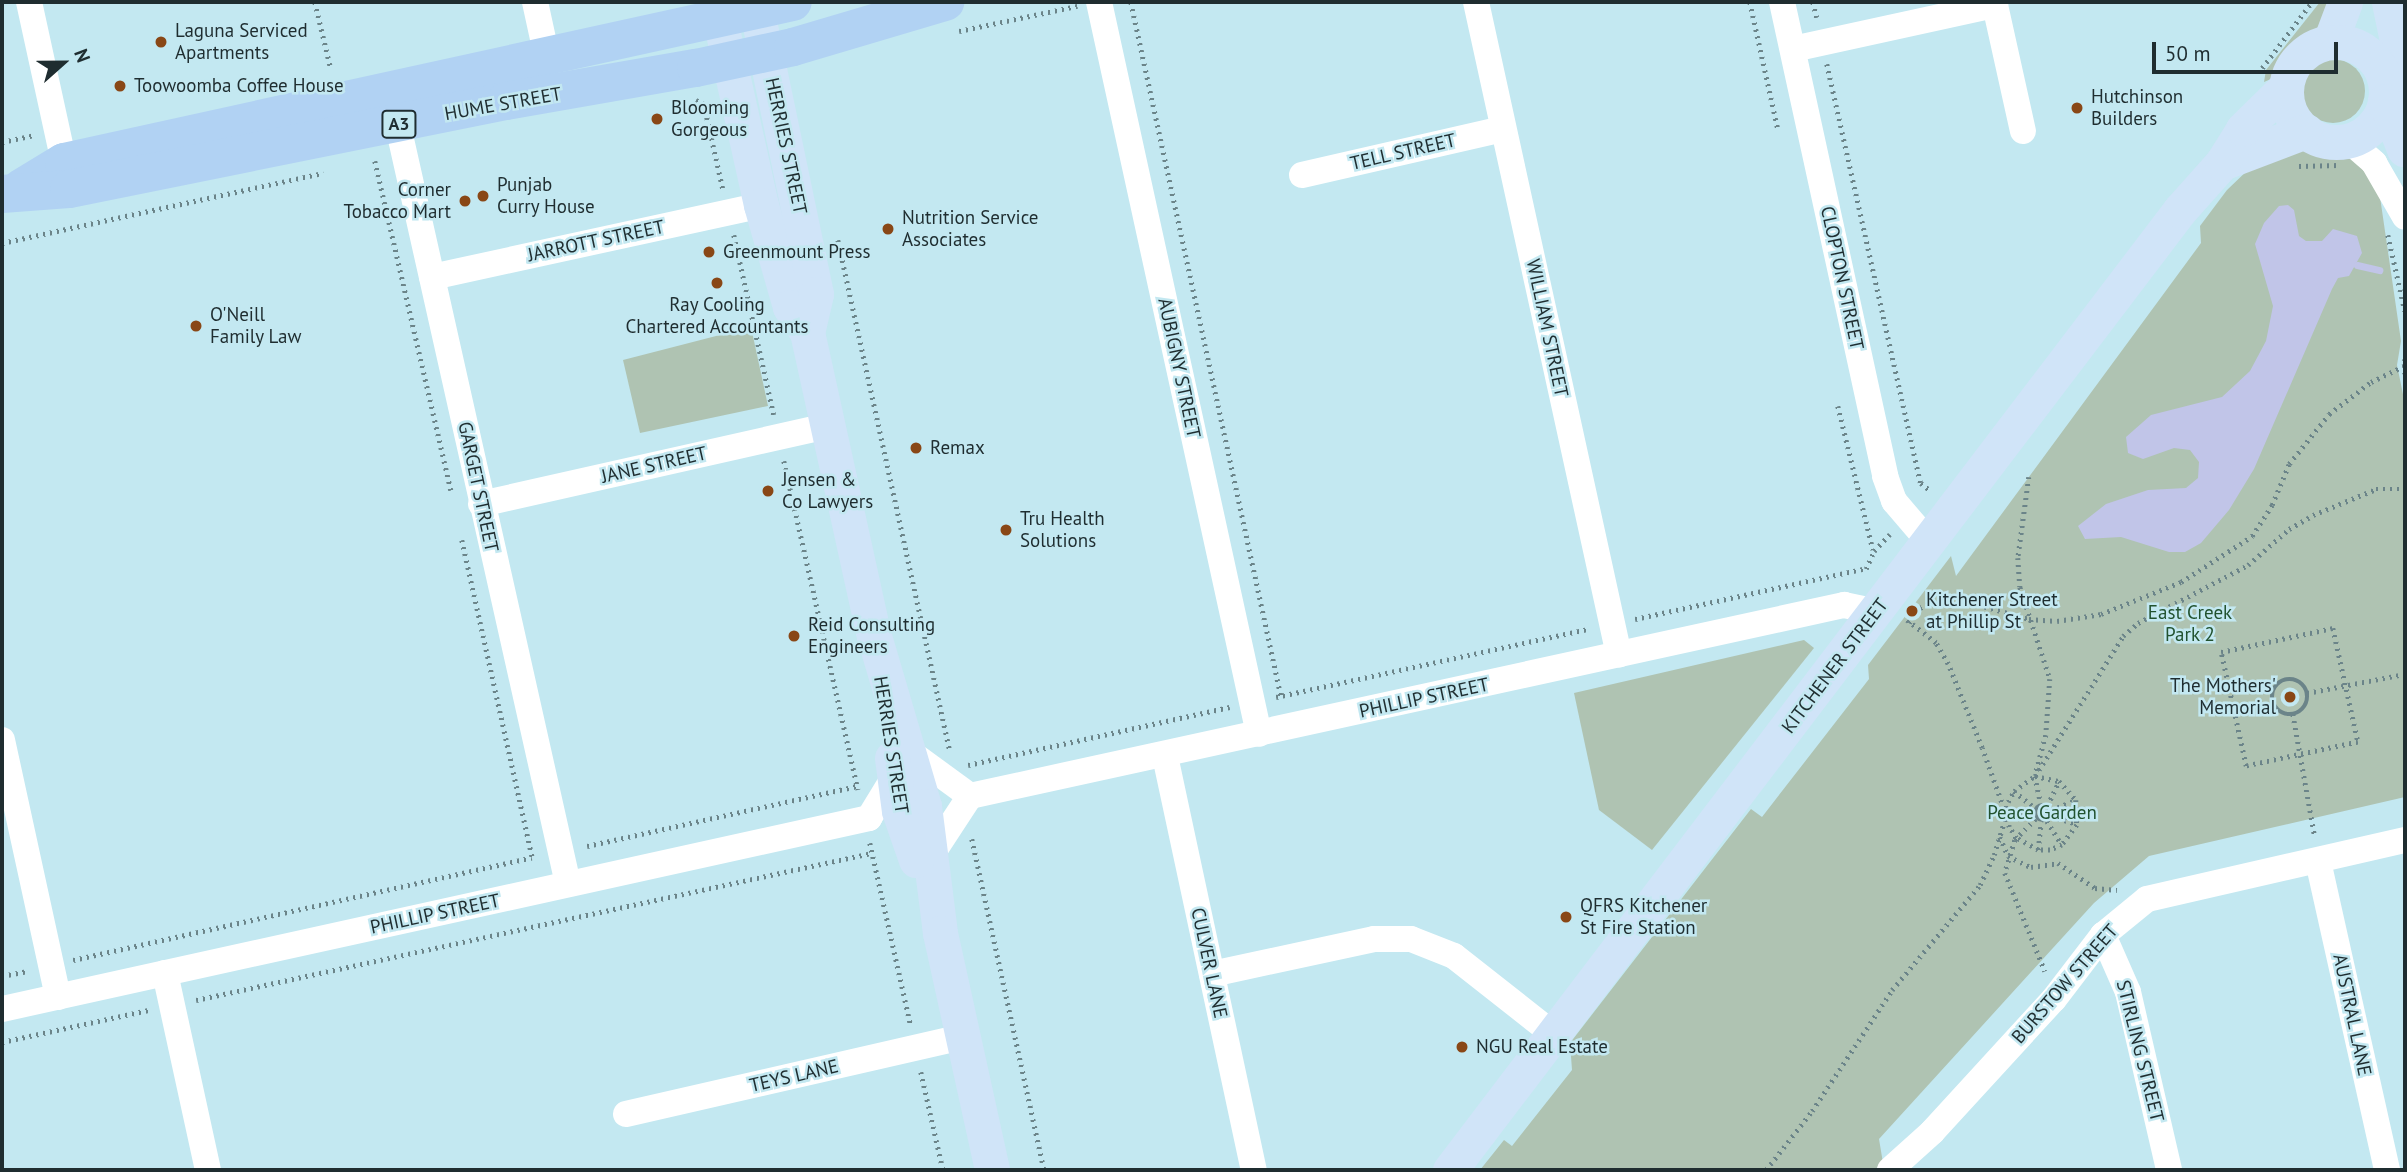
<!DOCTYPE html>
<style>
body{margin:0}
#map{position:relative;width:2407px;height:1172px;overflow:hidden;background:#c3e8f1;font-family:"PT Sans",sans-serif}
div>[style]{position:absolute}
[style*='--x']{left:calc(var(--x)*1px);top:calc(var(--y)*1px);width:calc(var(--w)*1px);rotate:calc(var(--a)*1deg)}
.green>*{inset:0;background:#afc3b2}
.round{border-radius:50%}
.water>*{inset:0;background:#c1c5e8}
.stream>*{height:7px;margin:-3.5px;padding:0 3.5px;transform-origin:3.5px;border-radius:3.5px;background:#c1c5e8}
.path>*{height:4.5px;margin-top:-2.25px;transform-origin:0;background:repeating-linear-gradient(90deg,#6b8489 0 2px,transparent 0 7px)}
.path>.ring{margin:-2.25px;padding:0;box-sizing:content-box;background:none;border:4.5px solid #6b8489;border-radius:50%}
.minor>*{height:26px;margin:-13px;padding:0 13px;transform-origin:13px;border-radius:13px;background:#fff}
.major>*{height:35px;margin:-17.5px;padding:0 17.5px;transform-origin:17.5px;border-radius:17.5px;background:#d0e4f8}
.major>.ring{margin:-17.5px;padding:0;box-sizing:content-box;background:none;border:35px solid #d0e4f8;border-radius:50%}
.highway>*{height:38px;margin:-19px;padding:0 19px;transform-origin:19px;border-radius:19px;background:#b1d2f3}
.dots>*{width:19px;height:19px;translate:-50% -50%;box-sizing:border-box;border:4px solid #c3e8f1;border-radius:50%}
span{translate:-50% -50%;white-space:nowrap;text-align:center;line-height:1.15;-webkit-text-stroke:5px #c3e8f1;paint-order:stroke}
.shield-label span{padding:2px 5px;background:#c3e8f1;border:2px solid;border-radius:5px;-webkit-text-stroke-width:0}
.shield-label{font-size:18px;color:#1f2d30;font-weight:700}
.poi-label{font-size:19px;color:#1f2d30}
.left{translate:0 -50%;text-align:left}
.right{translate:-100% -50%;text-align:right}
.street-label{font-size:19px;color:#1f2d30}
.park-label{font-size:19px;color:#22522f}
.frame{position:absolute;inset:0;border:4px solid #1f2d30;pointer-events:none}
.north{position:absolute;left:28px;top:28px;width:70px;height:70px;-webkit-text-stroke:5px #c3e8f1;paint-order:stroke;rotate:69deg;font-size:19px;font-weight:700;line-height:28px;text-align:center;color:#1f2d30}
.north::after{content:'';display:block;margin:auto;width:24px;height:32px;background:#1f2d30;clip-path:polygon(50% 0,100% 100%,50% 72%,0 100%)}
.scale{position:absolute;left:2152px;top:42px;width:186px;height:32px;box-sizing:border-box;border:4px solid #1f2d30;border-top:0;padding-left:9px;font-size:21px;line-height:24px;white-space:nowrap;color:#1f2d30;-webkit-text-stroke:5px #c3e8f1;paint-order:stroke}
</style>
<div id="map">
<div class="green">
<div style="clip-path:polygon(2320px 2px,2336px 2px,2320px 26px,2288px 55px,2278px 76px,2264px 82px,2266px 70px)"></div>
<div class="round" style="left:2301px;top:59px;width:64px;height:64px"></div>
<div style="clip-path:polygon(2301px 147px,2356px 160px,2379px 190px,2401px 341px,2397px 365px,2405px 404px,2405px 797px,2149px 856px,2094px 903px,1879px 1139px,1883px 1163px,1874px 1170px,1480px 1170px,1504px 1140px,1512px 1146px,1572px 1070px,1570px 1043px,1751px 809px,1762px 817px,1869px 679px,1868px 665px,1951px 556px,1956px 576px,2201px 243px,2200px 226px,2227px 190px,2251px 167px)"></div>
<div style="clip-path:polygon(751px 327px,768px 406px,640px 433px,623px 360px)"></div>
<div style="clip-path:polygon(1804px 640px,1814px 648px,1652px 850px,1599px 810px,1574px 693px)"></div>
</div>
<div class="water">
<div style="clip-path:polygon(2288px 205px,2294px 210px,2299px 236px,2306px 241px,2322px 241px,2333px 229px,2357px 236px,2362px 253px,2349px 276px,2338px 278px,2332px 289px,2254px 469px,2229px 510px,2201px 543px,2185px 552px,2169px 552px,2121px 537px,2085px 539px,2078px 526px,2106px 504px,2148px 490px,2186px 488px,2198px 478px,2199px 462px,2190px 450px,2174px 448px,2143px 459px,2128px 453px,2126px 437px,2151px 415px,2222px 397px,2250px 371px,2266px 341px,2273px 306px,2255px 244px,2264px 223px,2279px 206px)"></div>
</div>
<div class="stream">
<div style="--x:2357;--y:265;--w:23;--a:13"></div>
</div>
<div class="path">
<div style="--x:315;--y:2;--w:69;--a:76.6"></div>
<div style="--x:1131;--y:2;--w:710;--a:77.8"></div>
<div style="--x:1750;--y:2;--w:130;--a:77.6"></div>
<div style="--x:1813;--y:2;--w:16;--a:76"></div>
<div style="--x:959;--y:31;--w:121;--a:-12"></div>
<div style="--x:1827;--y:64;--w:429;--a:77.4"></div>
<div style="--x:1921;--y:483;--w:13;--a:39"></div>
<div style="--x:2262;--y:68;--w:83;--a:-52.9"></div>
<div style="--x:696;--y:100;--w:9;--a:27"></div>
<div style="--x:704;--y:104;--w:87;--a:77.4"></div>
<div style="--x:2;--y:142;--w:34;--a:-12"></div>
<div style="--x:375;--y:161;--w:338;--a:77"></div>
<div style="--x:2299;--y:166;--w:40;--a:-1.4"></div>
<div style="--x:734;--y:235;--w:184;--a:77.5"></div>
<div style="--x:2388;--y:235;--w:78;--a:77.4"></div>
<div style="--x:838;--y:240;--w:523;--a:77.64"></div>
<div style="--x:2;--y:243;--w:329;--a:-12.3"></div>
<div style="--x:2405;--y:359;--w:15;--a:90"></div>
<div style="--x:1838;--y:406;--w:148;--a:76.3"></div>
<div style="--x:784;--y:461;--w:337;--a:77.3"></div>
<div style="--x:2029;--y:477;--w:82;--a:97.7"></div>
<div style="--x:2018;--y:558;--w:29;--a:86"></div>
<div style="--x:2020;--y:587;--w:97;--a:71.9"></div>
<div style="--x:2050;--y:679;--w:56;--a:94.1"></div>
<div style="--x:2046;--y:735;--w:42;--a:105"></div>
<div style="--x:2035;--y:776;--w:30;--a:78"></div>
<div style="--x:462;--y:540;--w:325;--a:77.5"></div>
<div style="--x:1866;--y:569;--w:20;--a:-66"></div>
<div style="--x:1874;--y:551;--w:23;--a:-47"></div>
<div style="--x:1635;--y:619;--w:237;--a:-12.4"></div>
<div style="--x:1909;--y:623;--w:19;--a:-54"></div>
<div style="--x:1920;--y:608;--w:27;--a:-28"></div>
<div style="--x:1944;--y:595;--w:88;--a:15.8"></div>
<div style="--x:2029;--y:619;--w:28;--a:4"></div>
<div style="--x:2057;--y:621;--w:45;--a:-9"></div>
<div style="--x:2101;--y:614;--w:86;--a:-21.8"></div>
<div style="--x:2181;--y:582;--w:85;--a:-32.9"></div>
<div style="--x:2252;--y:536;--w:37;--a:-57"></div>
<div style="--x:2272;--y:505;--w:44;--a:-67.5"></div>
<div style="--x:2289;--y:464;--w:64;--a:-51.3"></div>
<div style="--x:2329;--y:414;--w:53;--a:-37.3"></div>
<div style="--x:2371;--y:382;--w:37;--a:-26"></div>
<div style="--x:2333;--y:628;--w:117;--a:77.6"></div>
<div style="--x:2358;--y:742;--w:115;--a:167.9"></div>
<div style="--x:2246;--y:766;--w:117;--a:-102.4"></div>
<div style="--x:2221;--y:652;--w:115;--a:-12.1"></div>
<div class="ring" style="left:2272px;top:679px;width:31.5px;height:31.5px"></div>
<div style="--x:2307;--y:693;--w:100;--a:-11"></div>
<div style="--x:1276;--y:697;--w:320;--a:-12.3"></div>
<div style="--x:2293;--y:714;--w:125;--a:79.9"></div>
<div style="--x:968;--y:765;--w:268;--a:-12.5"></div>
<div style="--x:2035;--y:776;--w:165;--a:-57.8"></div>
<div style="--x:2123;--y:636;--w:20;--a:-41"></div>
<div style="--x:2138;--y:623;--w:124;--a:-27.8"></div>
<div style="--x:2248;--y:565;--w:55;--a:-41.3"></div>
<div style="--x:2289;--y:529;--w:28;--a:-30"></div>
<div style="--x:2313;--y:515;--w:68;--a:-22.4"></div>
<div style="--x:2376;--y:489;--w:29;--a:0"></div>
<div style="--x:2014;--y:791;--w:27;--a:39"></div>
<div class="ring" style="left:2035px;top:805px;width:11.5px;height:11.5px"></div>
<div style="--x:2047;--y:806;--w:28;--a:-64"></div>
<div style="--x:2051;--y:810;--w:27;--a:-22"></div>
<div style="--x:2006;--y:815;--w:28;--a:-2"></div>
<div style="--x:2051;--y:816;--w:27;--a:17"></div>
<div style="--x:2036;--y:819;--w:30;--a:135"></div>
<div style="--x:2015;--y:840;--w:34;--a:107"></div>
<div style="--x:2005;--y:873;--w:106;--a:67.8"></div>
<div style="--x:2047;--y:821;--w:28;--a:58"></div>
<div style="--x:2000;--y:837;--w:21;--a:67"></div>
<div style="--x:2008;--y:856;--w:25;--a:26"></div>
<div style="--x:2031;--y:867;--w:27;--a:-8"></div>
<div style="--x:2058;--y:863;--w:45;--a:34"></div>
<div style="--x:2095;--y:888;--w:22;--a:5"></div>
<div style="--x:972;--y:839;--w:339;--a:77.7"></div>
<div style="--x:870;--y:843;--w:188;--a:77.4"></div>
<div style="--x:587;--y:846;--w:277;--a:-12.5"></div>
<div style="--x:2038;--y:850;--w:28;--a:-84"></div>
<div style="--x:73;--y:960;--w:470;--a:-12.6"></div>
<div style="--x:2;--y:976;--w:25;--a:-11"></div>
<div style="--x:196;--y:1000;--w:692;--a:-12.27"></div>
<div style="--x:2;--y:1042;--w:150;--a:-12.3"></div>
<div style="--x:921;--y:1072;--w:100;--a:77.3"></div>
<div style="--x:1766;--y:1170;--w:75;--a:-52.1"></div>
<div style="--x:1812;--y:1111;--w:145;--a:-56.5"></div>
<div style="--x:1892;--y:990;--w:137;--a:-50"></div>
<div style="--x:1980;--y:885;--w:33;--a:-65"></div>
<div style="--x:1994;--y:855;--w:39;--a:-73"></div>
<div style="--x:2005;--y:818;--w:3;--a:-72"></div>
<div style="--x:2006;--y:815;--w:13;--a:-81"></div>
<div style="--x:2008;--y:802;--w:13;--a:-61"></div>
<div style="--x:2014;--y:791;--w:26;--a:-36"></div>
<div style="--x:2035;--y:776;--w:25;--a:12"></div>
<div style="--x:2059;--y:781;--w:25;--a:48"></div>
<div style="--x:2076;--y:800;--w:25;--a:88"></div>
<div style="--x:2077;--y:825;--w:25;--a:127"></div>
<div style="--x:2062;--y:845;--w:13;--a:157"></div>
<div style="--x:2050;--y:850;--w:12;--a:180"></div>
<div style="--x:2038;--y:850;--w:25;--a:-151"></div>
<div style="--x:2016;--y:838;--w:13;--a:-122"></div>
<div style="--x:2009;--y:827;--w:12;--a:-104"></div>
<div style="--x:2006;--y:815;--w:71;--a:-109.7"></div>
<div style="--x:1982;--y:748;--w:91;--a:-112"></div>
<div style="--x:1948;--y:664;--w:24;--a:-120"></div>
<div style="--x:1936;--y:643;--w:41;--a:-142"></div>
</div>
<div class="minor">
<div style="--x:29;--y:2;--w:164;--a:77.7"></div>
<div style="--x:535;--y:2;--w:56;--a:77.7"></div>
<div style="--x:1099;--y:2;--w:749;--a:77.67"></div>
<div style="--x:1476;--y:2;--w:668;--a:77.65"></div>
<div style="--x:1782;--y:2;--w:485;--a:77.7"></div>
<div style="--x:1885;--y:476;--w:27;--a:70"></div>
<div style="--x:1894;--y:501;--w:54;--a:49.5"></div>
<div style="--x:1793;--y:49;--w:207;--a:-12.3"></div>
<div style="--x:1995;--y:5;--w:129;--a:77.5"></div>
<div style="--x:394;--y:108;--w:795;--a:77.36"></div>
<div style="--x:2348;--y:140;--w:35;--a:41"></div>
<div style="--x:2374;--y:163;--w:62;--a:60.1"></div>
<div style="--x:1302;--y:175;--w:206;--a:-12.9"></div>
<div style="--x:432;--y:277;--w:337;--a:-12.3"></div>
<div style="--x:481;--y:504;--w:356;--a:-12.7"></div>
<div style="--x:2;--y:740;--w:263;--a:77.7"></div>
<div style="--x:907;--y:750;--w:78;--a:36.1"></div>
<div style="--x:1165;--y:756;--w:423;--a:77.9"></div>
<div style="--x:930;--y:857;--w:73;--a:-56.7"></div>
<div style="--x:970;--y:796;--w:895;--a:-12.33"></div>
<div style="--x:1844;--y:605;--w:34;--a:12"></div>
<div style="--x:2318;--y:861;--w:317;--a:77.4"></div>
<div style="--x:2103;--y:935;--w:62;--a:66.3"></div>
<div style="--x:2128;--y:992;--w:183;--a:77"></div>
<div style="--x:165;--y:973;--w:202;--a:77.7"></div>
<div style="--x:1212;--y:974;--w:166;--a:-12.2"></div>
<div style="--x:1374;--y:939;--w:37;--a:0"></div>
<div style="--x:1411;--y:939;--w:46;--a:21.6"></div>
<div style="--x:1454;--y:956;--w:125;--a:38.2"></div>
<div style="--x:2;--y:1009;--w:888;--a:-12.42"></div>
<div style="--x:869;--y:818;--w:48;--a:-58.6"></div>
<div style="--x:626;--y:1114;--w:346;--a:-12.9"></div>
<div style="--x:1890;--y:1170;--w:57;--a:-42.1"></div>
<div style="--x:1932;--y:1132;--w:180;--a:-47.5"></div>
<div style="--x:2054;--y:999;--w:81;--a:-52.6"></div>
<div style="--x:2103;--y:935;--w:57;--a:-39.3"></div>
<div style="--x:2147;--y:899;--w:265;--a:-12.9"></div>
</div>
<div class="major">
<div style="--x:716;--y:2;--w:208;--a:77.5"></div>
<div style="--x:761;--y:205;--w:106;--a:74.1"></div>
<div style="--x:790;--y:307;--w:30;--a:56"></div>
<div style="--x:807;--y:332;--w:311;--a:77.6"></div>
<div style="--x:874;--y:636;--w:177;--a:73.6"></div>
<div style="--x:924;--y:806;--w:128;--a:82.8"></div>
<div style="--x:940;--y:933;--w:243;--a:77.6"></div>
<div style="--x:755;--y:2;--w:298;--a:78.2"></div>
<div style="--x:816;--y:294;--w:39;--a:103"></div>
<div style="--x:2389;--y:2;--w:80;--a:78.4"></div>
<div style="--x:2330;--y:42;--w:43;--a:-69.4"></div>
<div class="ring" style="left:2286px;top:42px;width:65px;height:65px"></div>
<div style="--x:2385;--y:101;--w:52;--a:68.4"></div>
<div style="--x:2222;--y:163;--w:90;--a:-20.9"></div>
<div style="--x:892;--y:758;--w:53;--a:82.5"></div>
<div style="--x:899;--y:811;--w:52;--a:70.9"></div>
<div style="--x:1450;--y:1170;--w:1206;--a:-52.75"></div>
<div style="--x:2180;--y:210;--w:63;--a:-48.2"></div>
<div style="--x:2222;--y:163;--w:40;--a:-58"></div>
<div style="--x:2243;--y:129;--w:60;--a:-44.3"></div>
</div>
<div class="highway">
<div style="--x:21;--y:188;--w:50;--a:-31.2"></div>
<div style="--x:64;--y:162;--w:746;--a:-12.38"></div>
<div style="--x:2;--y:194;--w:67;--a:-4.3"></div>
<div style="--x:69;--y:189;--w:446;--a:-11.4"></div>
<div style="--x:506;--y:101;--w:193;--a:-9.9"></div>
<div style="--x:696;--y:68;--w:99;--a:-12.2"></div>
<div style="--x:793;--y:47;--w:159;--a:-16.5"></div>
</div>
<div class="dots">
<div style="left:161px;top:42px;background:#894716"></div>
<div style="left:120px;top:86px;background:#894716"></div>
<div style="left:2077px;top:108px;background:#894716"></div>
<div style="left:657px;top:119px;background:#894716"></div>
<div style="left:483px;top:196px;background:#894716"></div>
<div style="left:465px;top:201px;background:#894716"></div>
<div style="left:888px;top:229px;background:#894716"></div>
<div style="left:709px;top:252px;background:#894716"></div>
<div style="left:717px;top:283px;background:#894716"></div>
<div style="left:196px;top:326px;background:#894716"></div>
<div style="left:916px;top:448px;background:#894716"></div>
<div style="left:768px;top:491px;background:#894716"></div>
<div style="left:1006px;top:530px;background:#894716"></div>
<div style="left:1912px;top:611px;background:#894716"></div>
<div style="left:794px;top:636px;background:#894716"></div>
<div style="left:2290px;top:697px;background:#894716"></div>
<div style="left:1566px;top:917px;background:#894716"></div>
<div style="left:1462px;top:1047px;background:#894716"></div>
</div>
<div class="shield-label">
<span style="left:399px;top:124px">A3</span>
</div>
<div class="poi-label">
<span class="left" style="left:175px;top:42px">Laguna Serviced<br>Apartments</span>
<span class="left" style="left:134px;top:86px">Toowoomba Coffee House</span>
<span class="left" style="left:2091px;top:108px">Hutchinson<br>Builders</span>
<span class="left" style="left:671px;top:119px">Blooming<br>Gorgeous</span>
<span class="left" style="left:497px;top:196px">Punjab<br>Curry House</span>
<span class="right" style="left:451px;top:201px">Corner<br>Tobacco Mart</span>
<span class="left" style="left:902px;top:229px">Nutrition Service<br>Associates</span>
<span class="left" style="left:723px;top:252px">Greenmount Press</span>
<span style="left:717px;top:316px">Ray Cooling<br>Chartered Accountants</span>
<span class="left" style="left:210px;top:326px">O'Neill<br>Family Law</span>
<span class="left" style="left:930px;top:448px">Remax</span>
<span class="left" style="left:782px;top:491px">Jensen &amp;<br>Co Lawyers</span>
<span class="left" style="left:1020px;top:530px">Tru Health<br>Solutions</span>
<span class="left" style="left:1926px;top:611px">Kitchener Street<br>at Phillip St</span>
<span class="left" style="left:808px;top:636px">Reid Consulting<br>Engineers</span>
<span class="right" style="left:2276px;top:697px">The Mothers'<br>Memorial</span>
<span class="left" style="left:1580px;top:917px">QFRS Kitchener<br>St Fire Station</span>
<span class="left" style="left:1476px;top:1047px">NGU Real Estate</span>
</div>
<div class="street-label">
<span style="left:503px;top:104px;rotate:-10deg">HUME STREET</span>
<span style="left:786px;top:146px;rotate:78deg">HERRIES STREET</span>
<span style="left:1403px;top:152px;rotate:-13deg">TELL STREET</span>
<span style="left:596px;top:241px;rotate:-12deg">JARROTT STREET</span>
<span style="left:1842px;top:278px;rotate:78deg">CLOPTON STREET</span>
<span style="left:1547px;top:328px;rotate:78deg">WILLIAM STREET</span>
<span style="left:1179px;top:368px;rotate:78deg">AUBIGNY STREET</span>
<span style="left:654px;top:465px;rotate:-13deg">JANE STREET</span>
<span style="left:478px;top:487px;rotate:78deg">GARGET STREET</span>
<span style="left:1835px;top:666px;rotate:-53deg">KITCHENER STREET</span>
<span style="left:1424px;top:698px;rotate:-12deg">PHILLIP STREET</span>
<span style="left:891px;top:745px;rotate:81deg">HERRIES STREET</span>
<span style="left:435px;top:914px;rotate:-12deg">PHILLIP STREET</span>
<span style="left:1209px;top:963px;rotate:78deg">CULVER LANE</span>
<span style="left:2065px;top:984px;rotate:-49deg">BURSTOW STREET</span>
<span style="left:2352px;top:1015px;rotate:78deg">AUSTRAL LANE</span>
<span style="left:2140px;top:1051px;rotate:76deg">STIRLING STREET</span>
<span style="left:794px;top:1076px;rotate:-13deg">TEYS LANE</span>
</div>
<div class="park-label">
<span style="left:2190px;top:624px">East Creek<br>Park 2</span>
<span style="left:2042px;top:813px">Peace Garden</span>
</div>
<div class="frame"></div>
<div class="north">N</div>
<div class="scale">50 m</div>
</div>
